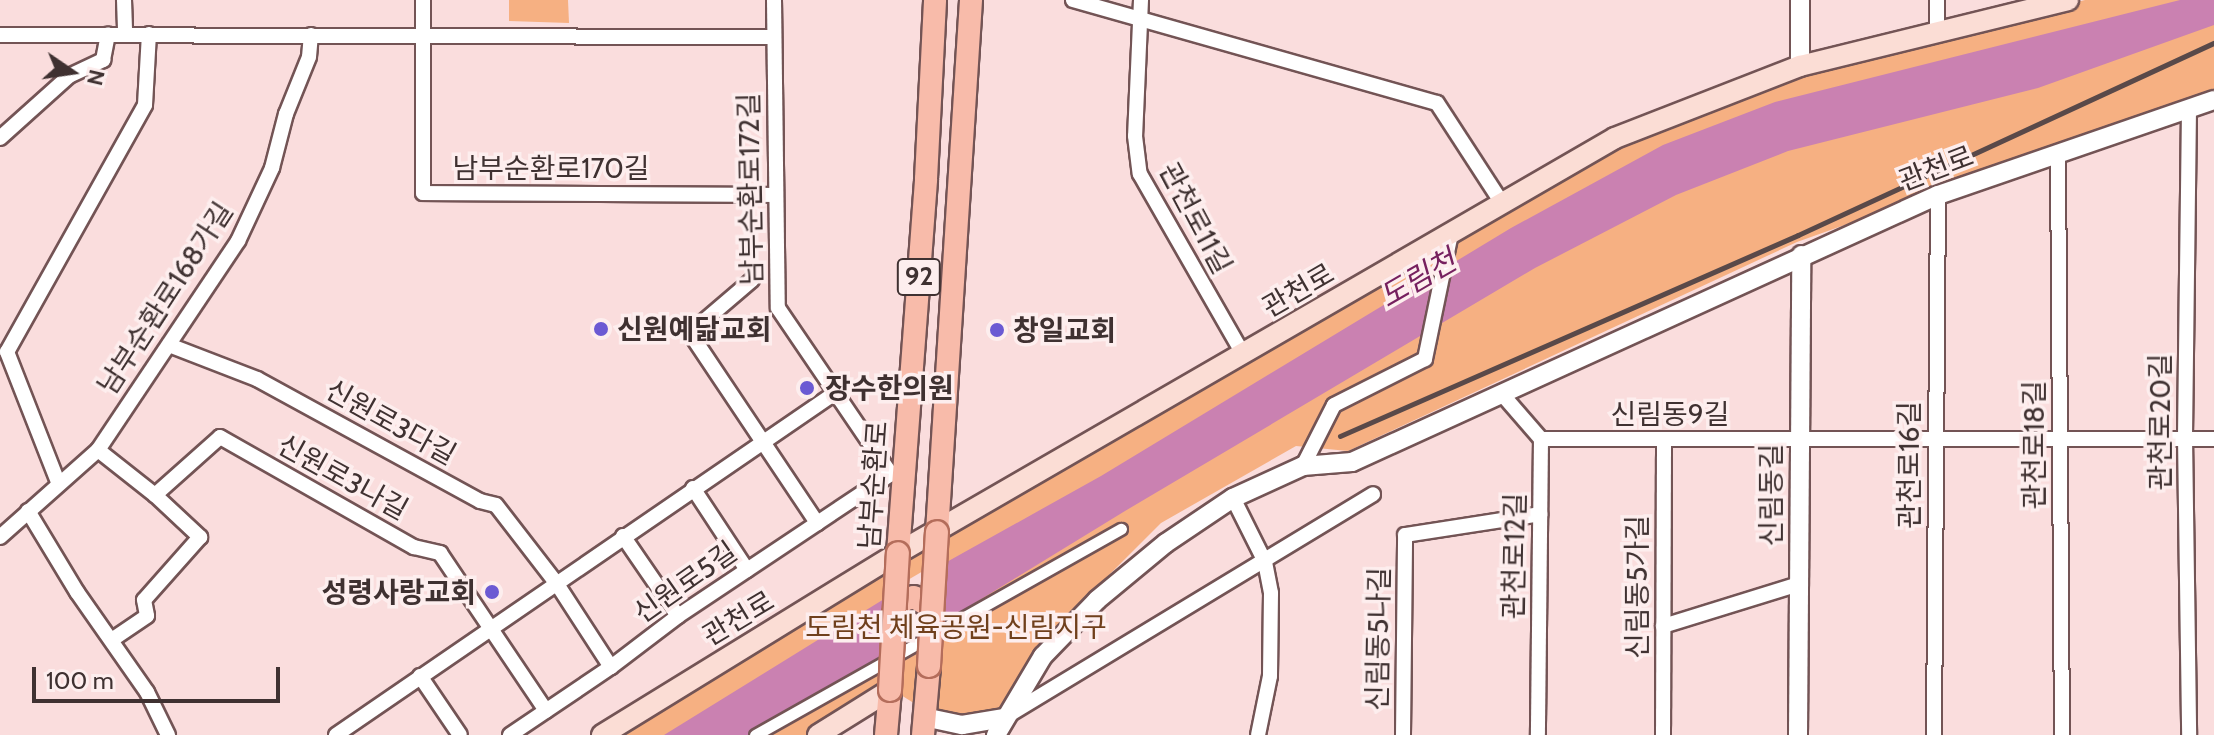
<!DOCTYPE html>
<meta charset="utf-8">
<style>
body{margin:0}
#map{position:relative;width:2214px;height:735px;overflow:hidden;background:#fadddd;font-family:Cabin,"Noto Sans KR",sans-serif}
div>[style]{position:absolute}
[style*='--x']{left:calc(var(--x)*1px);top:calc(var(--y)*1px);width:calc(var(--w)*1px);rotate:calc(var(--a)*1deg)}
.green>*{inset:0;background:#f6b082}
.water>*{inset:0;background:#ca81b1}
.pier>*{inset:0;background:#fadddd}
.roads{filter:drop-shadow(2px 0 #735455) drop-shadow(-2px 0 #735455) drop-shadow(0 2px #735455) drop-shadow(0 -2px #735455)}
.pedestrian>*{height:11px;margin:-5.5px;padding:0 5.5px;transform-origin:5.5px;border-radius:5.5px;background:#fff}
.minor>*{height:14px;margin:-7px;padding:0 7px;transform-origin:7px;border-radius:7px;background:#fff}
.tertiary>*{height:18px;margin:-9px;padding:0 9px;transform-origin:9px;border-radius:9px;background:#fff}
.secondary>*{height:20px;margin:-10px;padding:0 10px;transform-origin:10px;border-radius:10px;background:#fbddd5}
.primary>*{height:22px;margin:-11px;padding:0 11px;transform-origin:11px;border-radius:11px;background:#f8bbaa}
.rail>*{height:5px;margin:-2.5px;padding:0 2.5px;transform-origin:2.5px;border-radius:2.5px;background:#594949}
.bridges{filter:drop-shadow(2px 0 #b46d5b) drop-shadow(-2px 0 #b46d5b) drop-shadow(0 2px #b46d5b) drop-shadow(0 -2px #b46d5b)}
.primary-bridge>*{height:22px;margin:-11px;padding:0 11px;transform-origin:11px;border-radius:11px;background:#f8bbaa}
.dots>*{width:22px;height:22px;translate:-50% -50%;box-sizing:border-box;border:4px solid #fdeeee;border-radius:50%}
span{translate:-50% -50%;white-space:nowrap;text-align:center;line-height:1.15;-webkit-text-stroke:7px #fdeeee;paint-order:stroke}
.shield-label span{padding:2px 6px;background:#fdeeee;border:2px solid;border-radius:6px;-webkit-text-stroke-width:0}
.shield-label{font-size:26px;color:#3f3131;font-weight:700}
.street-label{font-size:28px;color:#3f3131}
.poi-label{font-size:28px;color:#3f3131;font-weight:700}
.left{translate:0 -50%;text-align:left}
.right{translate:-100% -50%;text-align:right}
.park-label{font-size:28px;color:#70401c}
.water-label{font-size:30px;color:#76205f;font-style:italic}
.north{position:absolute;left:32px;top:32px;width:80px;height:80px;-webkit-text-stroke:6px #fdeeee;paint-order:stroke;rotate:103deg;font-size:22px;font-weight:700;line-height:32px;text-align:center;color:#3f3131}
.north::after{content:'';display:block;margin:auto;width:28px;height:36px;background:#3f3131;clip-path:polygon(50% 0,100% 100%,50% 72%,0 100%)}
.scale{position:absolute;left:32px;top:667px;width:248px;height:36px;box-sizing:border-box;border:4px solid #3f3131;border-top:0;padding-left:10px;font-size:24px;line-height:28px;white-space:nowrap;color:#3f3131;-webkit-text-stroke:6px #fdeeee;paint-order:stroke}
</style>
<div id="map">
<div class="green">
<div style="clip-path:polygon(509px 0,568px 0,569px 23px,509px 21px)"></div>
<div style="clip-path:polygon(2085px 0,2214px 0,2214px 93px,1797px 242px,1348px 451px,1296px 446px,1161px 523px,1081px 603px,1040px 653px,1002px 713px,969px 721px,928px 712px,885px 685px,807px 735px,610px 735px,877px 572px,1626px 139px,1811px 69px)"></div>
</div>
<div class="water">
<div style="clip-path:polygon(2180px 0,2214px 0,2214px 25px,2038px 88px,1788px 151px,1676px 195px,1535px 268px,1125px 511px,759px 735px,664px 735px,918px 578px,1101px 476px,1511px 228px,1663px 145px,1775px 102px)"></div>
</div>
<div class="pier">
<div style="clip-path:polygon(935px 564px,931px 635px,891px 659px,896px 587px)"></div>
</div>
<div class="roads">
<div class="pedestrian">
<div style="--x:755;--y:735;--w:420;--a:-29.4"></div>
</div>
<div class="minor">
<div style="--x:124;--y:0;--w:34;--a:88"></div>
<div style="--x:423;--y:0;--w:193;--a:90"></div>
<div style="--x:423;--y:193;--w:353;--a:0.3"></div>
<div style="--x:774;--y:0;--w:308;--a:89.3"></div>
<div style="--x:778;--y:308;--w:201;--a:55.8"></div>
<div style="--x:891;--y:474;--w:13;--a:4"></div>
<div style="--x:1073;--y:0;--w:378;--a:15.8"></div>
<div style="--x:1437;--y:103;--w:119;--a:57"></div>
<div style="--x:1141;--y:0;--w:136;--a:92.5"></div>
<div style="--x:1135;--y:136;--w:38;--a:83"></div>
<div style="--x:1140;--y:174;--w:207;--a:60.2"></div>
<div style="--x:1937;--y:0;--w:32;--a:90"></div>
<div style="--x:0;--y:35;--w:774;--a:0.15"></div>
<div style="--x:2189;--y:109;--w:328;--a:90.7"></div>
<div style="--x:2185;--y:437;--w:298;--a:89.2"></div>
<div style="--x:0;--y:138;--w:93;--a:-41.9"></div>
<div style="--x:69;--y:76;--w:38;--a:-25"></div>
<div style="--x:103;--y:60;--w:26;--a:-79"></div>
<div style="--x:2058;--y:154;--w:581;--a:89.61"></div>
<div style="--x:752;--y:280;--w:82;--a:139.5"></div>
<div style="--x:690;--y:333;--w:229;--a:56.2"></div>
<div style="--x:169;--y:345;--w:94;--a:21.1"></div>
<div style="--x:257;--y:379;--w:254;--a:28.7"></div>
<div style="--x:480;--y:501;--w:16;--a:14"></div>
<div style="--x:496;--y:505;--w:100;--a:52.3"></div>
<div style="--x:557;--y:584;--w:99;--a:57"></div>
<div style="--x:1501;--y:393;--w:61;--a:49"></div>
<div style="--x:1541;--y:439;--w:296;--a:90.6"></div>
<div style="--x:1541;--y:439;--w:673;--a:0"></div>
<div style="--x:98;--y:450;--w:73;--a:38.3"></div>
<div style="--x:155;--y:495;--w:62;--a:43"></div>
<div style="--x:200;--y:537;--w:84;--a:131.6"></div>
<div style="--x:144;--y:600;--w:16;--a:79"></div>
<div style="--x:147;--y:616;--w:41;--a:145.9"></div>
<div style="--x:1303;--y:466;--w:68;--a:-63.1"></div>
<div style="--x:1334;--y:405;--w:102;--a:-26.8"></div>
<div style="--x:1425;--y:359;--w:129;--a:-78.3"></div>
<div style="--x:58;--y:482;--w:140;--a:-111.4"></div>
<div style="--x:7;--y:352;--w:283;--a:-60.8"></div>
<div style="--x:145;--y:105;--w:71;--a:-86.8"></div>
<div style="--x:693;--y:488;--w:98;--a:56.6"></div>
<div style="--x:155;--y:495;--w:87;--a:-41.7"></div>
<div style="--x:220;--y:437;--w:223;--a:29.6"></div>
<div style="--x:414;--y:547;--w:27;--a:13"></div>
<div style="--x:440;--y:553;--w:190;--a:56.1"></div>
<div style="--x:1233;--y:498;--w:72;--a:63.4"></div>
<div style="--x:1265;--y:562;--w:32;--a:79"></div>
<div style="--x:1271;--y:593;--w:83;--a:90.7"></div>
<div style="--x:1270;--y:676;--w:60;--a:101.5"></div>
<div style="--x:28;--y:511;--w:95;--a:58.8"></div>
<div style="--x:77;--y:592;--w:122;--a:55"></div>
<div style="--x:147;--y:692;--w:48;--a:64"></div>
<div style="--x:623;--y:536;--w:97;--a:55.5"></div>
<div style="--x:0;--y:537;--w:131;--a:-41.6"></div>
<div style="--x:98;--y:450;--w:252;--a:-56.2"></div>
<div style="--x:238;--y:241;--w:81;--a:-65"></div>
<div style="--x:272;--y:168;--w:56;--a:-75.5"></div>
<div style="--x:286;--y:114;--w:61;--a:-68"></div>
<div style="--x:309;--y:57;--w:22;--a:-85"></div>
<div style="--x:1663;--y:626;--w:142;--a:-17.2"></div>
<div style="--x:420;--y:676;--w:71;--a:55.9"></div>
<div style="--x:1007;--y:716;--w:428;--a:-31.2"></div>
<div style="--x:336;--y:735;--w:605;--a:-34.43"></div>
<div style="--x:510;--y:735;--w:122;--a:-34"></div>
<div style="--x:611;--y:667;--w:84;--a:-37.3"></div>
<div style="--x:678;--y:616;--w:256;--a:-33.7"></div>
<div style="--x:1403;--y:735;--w:200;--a:-89.4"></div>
<div style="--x:1405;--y:535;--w:137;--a:-8.8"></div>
<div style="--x:1663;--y:735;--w:295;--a:-89.8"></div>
<div style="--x:1934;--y:735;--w:540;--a:-89.58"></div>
</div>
<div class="tertiary">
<div style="--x:1800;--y:0;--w:66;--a:90"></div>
<div style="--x:924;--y:717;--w:39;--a:12"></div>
<div style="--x:962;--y:725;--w:43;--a:-9.5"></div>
<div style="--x:996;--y:735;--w:92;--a:-59.3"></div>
<div style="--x:1043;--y:656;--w:78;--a:-46"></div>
<div style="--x:1097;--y:600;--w:89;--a:-39.6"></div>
<div style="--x:1166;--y:543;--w:81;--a:-33.9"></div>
<div style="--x:1233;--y:498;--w:77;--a:-24.6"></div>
<div style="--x:1303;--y:466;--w:49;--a:-4.7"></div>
<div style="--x:1352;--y:462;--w:644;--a:-24.5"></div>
<div style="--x:1938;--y:195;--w:292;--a:-19"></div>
<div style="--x:1798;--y:735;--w:480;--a:-89.6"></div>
</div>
<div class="secondary">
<div style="--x:602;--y:735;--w:347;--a:-31.6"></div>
<div style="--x:898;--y:553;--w:828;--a:-30.06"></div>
<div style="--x:1615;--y:138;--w:199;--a:-21.3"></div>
<div style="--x:1800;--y:66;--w:276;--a:-13.8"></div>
<div style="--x:818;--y:735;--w:85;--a:-32"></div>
</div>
<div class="primary">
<div style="--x:937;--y:532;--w:533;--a:-86.34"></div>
<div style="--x:898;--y:553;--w:375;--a:-85.7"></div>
<div style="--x:926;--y:179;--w:179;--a:-87.1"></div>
<div style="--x:893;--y:616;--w:19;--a:-58"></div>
<div style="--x:903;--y:600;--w:11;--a:-15"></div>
<div style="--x:914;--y:597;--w:17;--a:31"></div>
<div style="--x:929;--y:606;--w:12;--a:76"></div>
<div style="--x:886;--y:735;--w:45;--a:-84.9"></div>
<div style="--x:923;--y:735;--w:69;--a:-85"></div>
</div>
</div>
<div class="rail">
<div style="--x:1340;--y:436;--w:500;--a:-23.69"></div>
<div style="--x:1798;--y:235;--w:458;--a:-24.8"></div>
</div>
<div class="bridges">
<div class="primary-bridge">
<div style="--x:929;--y:666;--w:134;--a:-86.6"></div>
<div style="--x:890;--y:690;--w:137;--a:-86.7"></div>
</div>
</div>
<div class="dots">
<div style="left:601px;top:329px;background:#6b5ad3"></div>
<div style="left:997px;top:330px;background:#6b5ad3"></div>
<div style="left:807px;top:388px;background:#6b5ad3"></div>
<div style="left:492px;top:592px;background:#6b5ad3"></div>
</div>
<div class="shield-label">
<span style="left:919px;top:277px">92</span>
</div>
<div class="street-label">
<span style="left:551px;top:168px">남부순환로170길</span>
<span style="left:1936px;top:168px;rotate:-21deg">관천로</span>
<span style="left:750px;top:189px;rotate:-91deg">남부순환로172길</span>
<span style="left:1196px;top:218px;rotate:62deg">관천로11길</span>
<span style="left:1298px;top:290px;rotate:-30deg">관천로</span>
<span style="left:165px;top:298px;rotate:-57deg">남부순환로168가길</span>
<span style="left:1670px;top:414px">신림동9길</span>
<span style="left:391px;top:422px;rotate:29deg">신원로3다길</span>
<span style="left:2160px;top:422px;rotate:-90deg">관천로20길</span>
<span style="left:2034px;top:445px;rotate:-90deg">관천로18길</span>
<span style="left:1909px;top:465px;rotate:-90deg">관천로16길</span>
<span style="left:343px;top:477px;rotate:29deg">신원로3나길</span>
<span style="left:873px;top:485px;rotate:-86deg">남부순환로</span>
<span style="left:1771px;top:495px;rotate:-90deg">신림동길</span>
<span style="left:1514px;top:556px;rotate:-89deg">관천로12길</span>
<span style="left:685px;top:582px;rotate:-35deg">신원로5길</span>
<span style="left:1637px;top:587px;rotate:-90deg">신림동5가길</span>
<span style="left:738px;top:618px;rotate:-31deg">관천로</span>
<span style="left:1378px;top:639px;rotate:-89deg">신림동5나길</span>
</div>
<div class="poi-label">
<span class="left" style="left:617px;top:329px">신원예닮교회</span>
<span class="left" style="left:1013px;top:330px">창일교회</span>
<span class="left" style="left:825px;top:388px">장수한의원</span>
<span class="right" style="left:476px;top:592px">성령사랑교회</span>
</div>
<div class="park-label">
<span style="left:956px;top:627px">도림천 체육공원-신림지구</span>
</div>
<div class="water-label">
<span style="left:1418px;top:279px;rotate:-30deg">도림천</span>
</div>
<div class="north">N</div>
<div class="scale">100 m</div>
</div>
